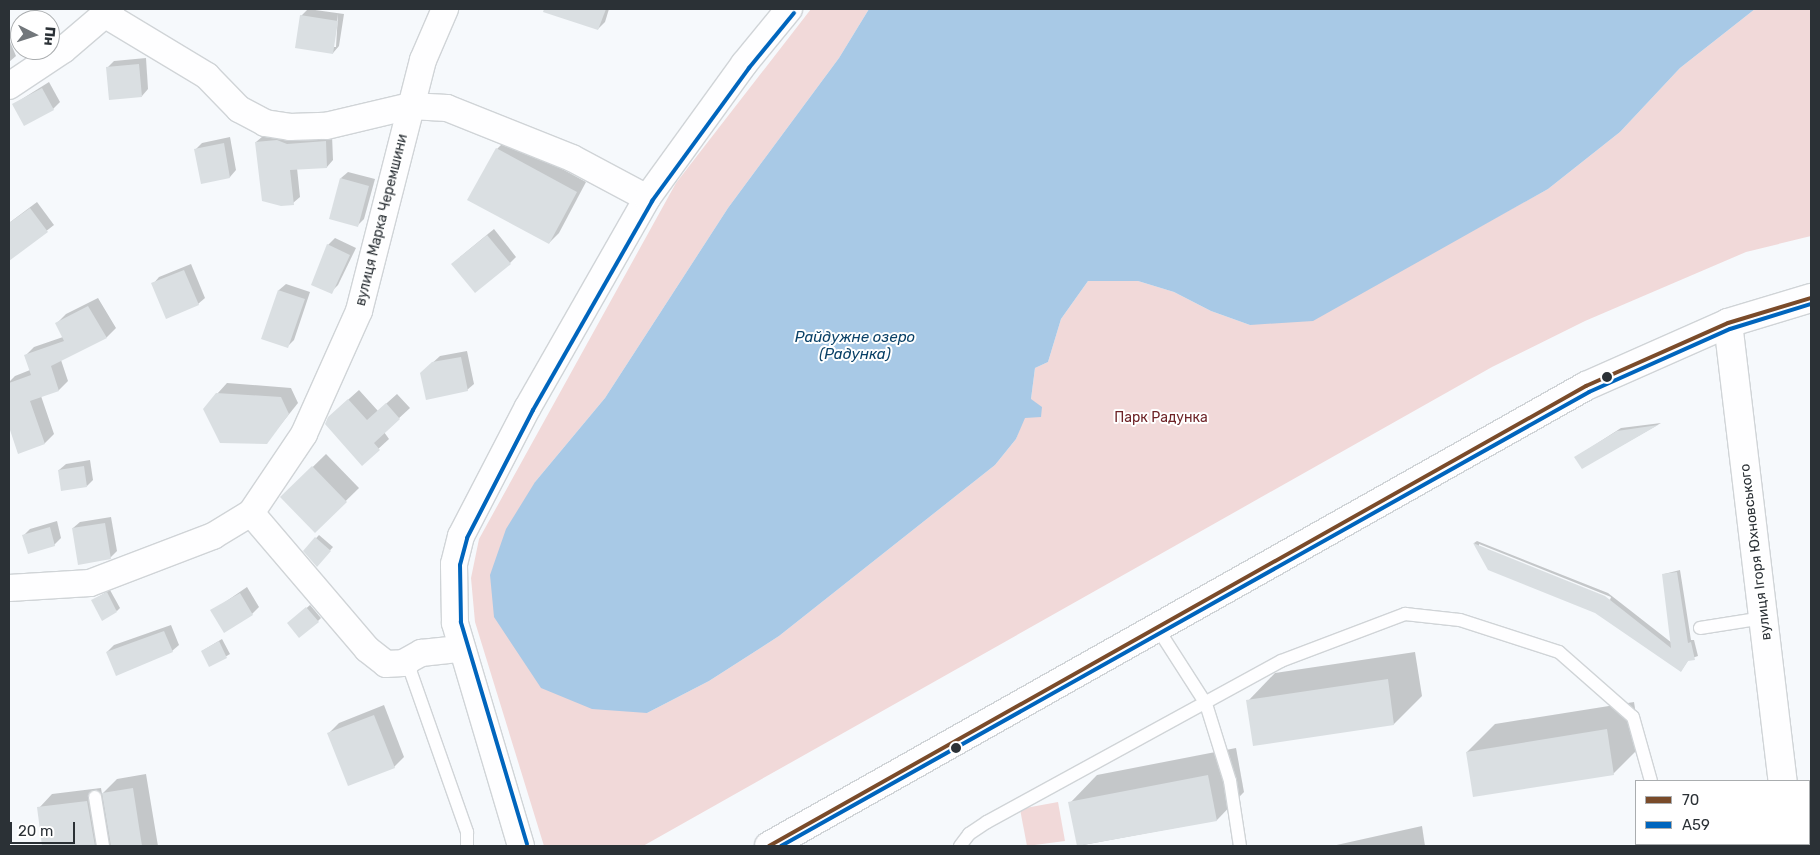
<!DOCTYPE html>
<meta charset="utf-8">
<style>
body{margin:0}
#map{position:relative;width:1820px;height:855px;overflow:hidden;background:#f6f9fc;font-family:Rubik,sans-serif}
div>[style]{position:absolute}
[style*='--x']{left:calc(var(--x)*1px);top:calc(var(--y)*1px);width:calc(var(--w)*1px);rotate:calc(var(--a)*1deg)}
.green>*{inset:0;background:#f1d9d9}
.water>*{inset:0;background:#a8c9e6}
.shadow>*{inset:0;background:#0003}
.building>*{inset:0;background:#dadfe2}
.roads{filter:drop-shadow(1px 0 #d0d4d7) drop-shadow(-1px 0 #d0d4d7) drop-shadow(0 1px #d0d4d7) drop-shadow(0 -1px #d0d4d7)}
.lane>*{height:12px;margin:-6px;padding:0 6px;transform-origin:6px;border-radius:6px;background:#fefeff}
.street>*{height:26px;margin:-13px;padding:0 13px;transform-origin:13px;border-radius:13px;background:#fefeff}
.secondary>*{height:28px;margin:-14px;padding:0 14px;transform-origin:14px;border-radius:14px;background:#fefeff}
.bus-1>*{height:4px;margin:-2px;padding:0 2px;transform-origin:2px;border-radius:2px;background:#7a4b2a}
.bus-2>*{height:4px;margin:-2px;padding:0 2px;transform-origin:2px;border-radius:2px;background:#0065bd}
.dots>*{width:14px;height:14px;translate:-50% -50%;box-sizing:border-box;border:2px solid #fff;border-radius:50%}
span{translate:-50% -50%;white-space:nowrap;text-align:center;line-height:1.15;-webkit-text-stroke:4px #fff;paint-order:stroke}
.street-label{font-size:14px;color:#2b3136}
.park-label{font-size:14px;color:#6e2428}
.water-label{font-size:15px;color:#0a4167;font-style:italic}
.frame{position:absolute;inset:0;border:10px solid #2b3136;pointer-events:none}
.legend{position:absolute;left:1635px;top:780px;width:175px;height:65px;box-sizing:border-box;background:#fff;border:1px solid #aaadaf;margin:0;padding:6px 9px;list-style:none;font-size:15px;color:#2b3136}
.legend li{display:flex;align-items:center;gap:10px;height:25px}
.legend b{width:25px;border:1px solid #aaadaf}
.north{position:absolute;left:10px;top:10px;width:50px;height:50px;box-sizing:border-box;background:#fff;border:1px solid #aaadaf;border-radius:50%;rotate:95deg;font-size:14px;font-weight:700;line-height:20px;text-align:center;color:#2b3136}
.north::after{content:'';display:block;margin:auto;width:18px;height:22px;background:#72777b;clip-path:polygon(50% 0,100% 100%,50% 72%,0 100%)}
.scale{position:absolute;left:10px;top:822px;width:65px;height:22px;box-sizing:border-box;border:2px solid #2b3136;border-top:0;padding-left:6px;font-size:15px;line-height:18px;white-space:nowrap;color:#2b3136;-webkit-text-stroke:4px #fff;paint-order:stroke}
</style>
<div id="map">
<div class="green">
<div style="clip-path:polygon(811px 9px,869px 9px,839px 58px,728px 208px,605px 398px,535px 482px,647px 713px,709px 681px,779px 636px,995px 465px,1016px 439px,1031px 399px,1035px 368px,1048px 362px,1061px 319px,1088px 281px,1138px 281px,1174px 292px,1211px 311px,1250px 325px,1448px 244px,1548px 189px,1620px 132px,1680px 68px,1755px 9px,1811px 9px,1811px 236px,1746px 252px,1585px 321px,1492px 367px,643px 846px,544px 846px,475px 622px,471px 578px,479px 539px,676px 183px)"></div>
<div style="clip-path:polygon(1058px 802px,1065px 841px,1027px 846px,1020px 809px)"></div>
</div>
<div class="water">
<div style="clip-path:polygon(869px 9px,1755px 9px,1680px 68px,1620px 132px,1548px 189px,1313px 321px,1250px 325px,1211px 311px,1174px 292px,1138px 281px,1088px 281px,1061px 319px,1048px 362px,1035px 368px,1031px 399px,1042px 407px,1041px 417px,1025px 418px,1016px 439px,995px 465px,779px 636px,709px 681px,647px 713px,592px 709px,541px 688px,494px 617px,490px 575px,506px 529px,535px 482px,605px 398px,728px 208px,839px 58px)"></div>
</div>
<div class="shadow">
<div style="clip-path:polygon(evenodd,308px 9px,344px 14px,339px 46px,333px 53px,301px 16px,308px 9px,338px 14px,336px 47px,333px 47px,338px 14px)"></div>
<div style="clip-path:polygon(578px 9px,609px 9px,605px 22px,598px 29px,574px 21px)"></div>
<div style="clip-path:polygon(9px 39px,16px 56px,9px 62px)"></div>
<div style="clip-path:polygon(146px 58px,148px 89px,142px 96px,107px 68px,114px 61px)"></div>
<div style="clip-path:polygon(49px 82px,60px 102px,53px 109px,14px 104px)"></div>
<div style="clip-path:polygon(332px 135px,333px 160px,327px 167px,297px 168px,300px 197px,293px 203px,256px 142px,263px 136px)"></div>
<div style="clip-path:polygon(230px 137px,236px 170px,230px 177px,202px 182px,195px 150px,202px 143px)"></div>
<div style="clip-path:polygon(507px 139px,586px 182px,559px 233px,549px 243px,497px 149px)"></div>
<div style="clip-path:polygon(348px 172px,375px 179px,364px 219px,358px 225px,341px 178px)"></div>
<div style="clip-path:polygon(37px 202px,54px 225px,9px 260px,9px 223px)"></div>
<div style="clip-path:polygon(494px 229px,516px 257px,510px 263px,460px 257px)"></div>
<div style="clip-path:polygon(335px 238px,356px 248px,338px 285px,331px 292px,313px 284px,328px 245px)"></div>
<div style="clip-path:polygon(191px 264px,205px 298px,198px 304px,153px 284px,159px 277px)"></div>
<div style="clip-path:polygon(286px 284px,310px 292px,294px 340px,287px 347px,262px 338px,279px 290px)"></div>
<div style="clip-path:polygon(98px 298px,116px 328px,107px 337px,61px 360px,68px 381px,59px 390px,41px 396px,54px 434px,45px 443px,18px 452px,9px 423px,9px 404px,12px 402px,9px 382px,15px 376px,30px 370px,25px 356px,34px 347px,63px 337px,57px 323px,66px 314px)"></div>
<div style="clip-path:polygon(467px 351px,474px 384px,467px 390px,429px 366px,440px 356px)"></div>
<div style="clip-path:polygon(227px 383px,291px 388px,298px 403px,266px 443px,217px 394px)"></div>
<div style="clip-path:polygon(359px 390px,378px 411px,397px 394px,410px 408px,384px 432px,389px 439px,362px 464px,340px 407px)"></div>
<div style="clip-path:polygon(1661px 423px,1582px 468px,1576px 457px,1621px 428px)"></div>
<div style="clip-path:polygon(326px 454px,359px 488px,315px 531px,282px 497px)"></div>
<div style="clip-path:polygon(90px 460px,93px 480px,87px 486px,59px 470px,66px 464px)"></div>
<div style="clip-path:polygon(111px 517px,117px 551px,110px 558px,73px 528px,80px 522px)"></div>
<div style="clip-path:polygon(57px 521px,61px 538px,54px 545px,24px 535px,30px 529px)"></div>
<div style="clip-path:polygon(319px 535px,333px 547px,317px 565px,304px 551px)"></div>
<div style="clip-path:polygon(evenodd,1477px 541px,1608px 593px,1672px 643px,1664px 574px,1680px 570px,1691px 640px,1694px 640px,1698px 656px,1689px 659px,1681px 671px,1595px 612px,1489px 569px,1474px 543px,1477px 541px,1479px 544px,1611px 597px,1610px 600px,1479px 547px,1479px 544px)"></div>
<div style="clip-path:polygon(247px 587px,259px 607px,252px 614px,212px 611px)"></div>
<div style="clip-path:polygon(110px 590px,120px 608px,117px 611px,93px 600px)"></div>
<div style="clip-path:polygon(310px 605px,321px 618px,318px 621px,292px 621px)"></div>
<div style="clip-path:polygon(171px 625px,179px 645px,172px 651px,107px 652px,114px 645px)"></div>
<div style="clip-path:polygon(222px 639px,230px 654px,210px 666px,202px 651px)"></div>
<div style="clip-path:polygon(1415px 652px,1422px 696px,1394px 724px,1254px 744px,1248px 701px,1275px 673px)"></div>
<div style="clip-path:polygon(1634px 702px,1641px 746px,1613px 774px,1467px 752px,1495px 724px)"></div>
<div style="clip-path:polygon(384px 705px,404px 757px,394px 767px,329px 733px,339px 723px)"></div>
<div style="clip-path:polygon(1236px 748px,1244px 792px,1217px 820px,1078px 846px,1070px 803px,1097px 775px)"></div>
<div style="clip-path:polygon(146px 774px,158px 846px,43px 846px,39px 808px,52px 794px,101px 788px,102px 794px,117px 779px)"></div>
<div style="clip-path:polygon(1422px 826px,1425px 846px,1332px 846px)"></div>
<div style="clip-path:polygon(1737px 844px,1747px 846px,1720px 846px)"></div>
</div>
<div class="building">
<div style="clip-path:polygon(544px 9px,606px 9px,598px 30px,543px 12px)"></div>
<div style="clip-path:polygon(300px 15px,338px 21px,333px 54px,295px 48px)"></div>
<div style="clip-path:polygon(139px 64px,142px 97px,109px 100px,106px 67px)"></div>
<div style="clip-path:polygon(42px 88px,54px 110px,24px 126px,12px 104px)"></div>
<div style="clip-path:polygon(277px 140px,287px 144px,326px 141px,327px 168px,290px 170px,294px 205px,281px 206px,262px 201px,255px 142px)"></div>
<div style="clip-path:polygon(224px 143px,230px 178px,201px 184px,194px 149px)"></div>
<div style="clip-path:polygon(496px 148px,577px 192px,549px 244px,467px 200px)"></div>
<div style="clip-path:polygon(340px 178px,369px 186px,358px 227px,329px 219px)"></div>
<div style="clip-path:polygon(30px 208px,48px 232px,9px 261px,9px 223px)"></div>
<div style="clip-path:polygon(487px 235px,511px 264px,475px 293px,451px 264px)"></div>
<div style="clip-path:polygon(327px 244px,350px 255px,332px 294px,311px 285px)"></div>
<div style="clip-path:polygon(184px 270px,199px 305px,166px 319px,151px 283px)"></div>
<div style="clip-path:polygon(278px 290px,305px 299px,288px 348px,261px 339px)"></div>
<div style="clip-path:polygon(88px 306px,107px 338px,51px 366px,59px 391px,30px 401px,45px 444px,18px 454px,9px 427px,9px 383px,31px 375px,24px 355px,64px 341px,55px 323px)"></div>
<div style="clip-path:polygon(461px 357px,468px 391px,426px 400px,420px 373px,432px 362px)"></div>
<div style="clip-path:polygon(216px 393px,281px 397px,289px 414px,267px 444px,220px 443px,203px 409px)"></div>
<div style="clip-path:polygon(348px 399px,367px 420px,386px 403px,400px 419px,374px 443px,380px 450px,362px 466px,325px 424px,328px 417px)"></div>
<div style="clip-path:polygon(1658px 425px,1582px 469px,1574px 457px,1617px 431px)"></div>
<div style="clip-path:polygon(84px 466px,87px 487px,61px 491px,58px 470px)"></div>
<div style="clip-path:polygon(312px 466px,347px 502px,315px 533px,280px 497px)"></div>
<div style="clip-path:polygon(105px 523px,111px 559px,78px 565px,72px 528px)"></div>
<div style="clip-path:polygon(50px 527px,55px 546px,28px 554px,22px 535px)"></div>
<div style="clip-path:polygon(315px 537px,331px 551px,317px 567px,303px 551px)"></div>
<div style="clip-path:polygon(1473px 543px,1605px 596px,1671px 648px,1662px 574px,1677px 572px,1688px 643px,1691px 642px,1695px 660px,1688px 661px,1681px 672px,1595px 613px,1488px 570px)"></div>
<div style="clip-path:polygon(107px 592px,117px 612px,102px 621px,91px 600px)"></div>
<div style="clip-path:polygon(240px 593px,253px 615px,224px 633px,210px 610px)"></div>
<div style="clip-path:polygon(306px 607px,319px 622px,299px 638px,287px 623px)"></div>
<div style="clip-path:polygon(164px 631px,173px 652px,116px 676px,106px 652px)"></div>
<div style="clip-path:polygon(219px 641px,227px 658px,209px 667px,201px 651px)"></div>
<div style="clip-path:polygon(1388px 679px,1394px 725px,1253px 746px,1246px 700px)"></div>
<div style="clip-path:polygon(374px 715px,395px 768px,348px 786px,327px 733px)"></div>
<div style="clip-path:polygon(1607px 729px,1614px 775px,1473px 797px,1466px 752px)"></div>
<div style="clip-path:polygon(1208px 775px,1217px 821px,1077px 846px,1068px 802px)"></div>
<div style="clip-path:polygon(133px 788px,142px 846px,111px 846px,102px 793px)"></div>
<div style="clip-path:polygon(87px 801px,95px 846px,42px 846px,37px 807px)"></div>
</div>
<div class="roads">
<div class="lane">
<div style="--x:1156;--y:626;--w:93;--a:57.3"></div>
<div style="--x:1206;--y:704;--w:81;--a:72.7"></div>
<div style="--x:1230;--y:781;--w:66;--a:81.3"></div>
<div style="--x:1700;--y:628;--w:64;--a:-9"></div>
<div style="--x:417;--y:659;--w:13;--a:122"></div>
<div style="--x:410;--y:670;--w:172;--a:70.6"></div>
<div style="--x:467;--y:832;--w:14;--a:90"></div>
<div style="--x:95;--y:797;--w:50;--a:80.7"></div>
<div style="--x:1661;--y:844;--w:2;--a:90"></div>
<div style="--x:960;--y:846;--w:15;--a:-53"></div>
<div style="--x:969;--y:834;--w:22;--a:-34"></div>
<div style="--x:987;--y:822;--w:335;--a:-28.7"></div>
<div style="--x:1281;--y:661;--w:133;--a:-20.8"></div>
<div style="--x:1405;--y:614;--w:55;--a:6.2"></div>
<div style="--x:1460;--y:620;--w:104;--a:17.9"></div>
<div style="--x:1559;--y:652;--w:98;--a:41.3"></div>
<div style="--x:1633;--y:717;--w:66;--a:74.3"></div>
</div>
<div class="street">
<div style="--x:106;--y:15;--w:118;--a:31.1"></div>
<div style="--x:207;--y:76;--w:46;--a:45.9"></div>
<div style="--x:239;--y:109;--w:30;--a:28"></div>
<div style="--x:265;--y:123;--w:25;--a:9"></div>
<div style="--x:290;--y:127;--w:36;--a:-2"></div>
<div style="--x:326;--y:126;--w:86;--a:-13.4"></div>
<div style="--x:410;--y:106;--w:37;--a:3"></div>
<div style="--x:447;--y:108;--w:135;--a:21.8"></div>
<div style="--x:572;--y:158;--w:85;--a:28.1"></div>
<div style="--x:9;--y:86;--w:65;--a:-33.7"></div>
<div style="--x:63;--y:50;--w:63;--a:-40.5"></div>
<div style="--x:251;--y:513;--w:179;--a:49.5"></div>
<div style="--x:367;--y:649;--w:24;--a:38"></div>
<div style="--x:386;--y:664;--w:17;--a:-3"></div>
<div style="--x:403;--y:663;--w:21;--a:-29"></div>
<div style="--x:421;--y:653;--w:39;--a:-6"></div>
<div style="--x:9;--y:588;--w:81;--a:-3.5"></div>
<div style="--x:90;--y:583;--w:132;--a:-20.9"></div>
<div style="--x:213;--y:536;--w:44;--a:-31.2"></div>
<div style="--x:251;--y:513;--w:95;--a:-56.1"></div>
<div style="--x:304;--y:434;--w:135;--a:-65.9"></div>
<div style="--x:359;--y:311;--w:259;--a:-75.7"></div>
<div style="--x:423;--y:60;--w:56;--a:-66.7"></div>
<div style="--x:521;--y:846;--w:233;--a:-106.5"></div>
<div style="--x:455;--y:623;--w:59;--a:-91"></div>
<div style="--x:454;--y:564;--w:29;--a:-76"></div>
<div style="--x:461;--y:536;--w:145;--a:-62.6"></div>
<div style="--x:528;--y:407;--w:241;--a:-60.3"></div>
<div style="--x:647;--y:198;--w:165;--a:-54.1"></div>
<div style="--x:744;--y:64;--w:71;--a:-50.7"></div>
</div>
<div class="secondary">
<div style="--x:1728;--y:323;--w:461;--a:83.2"></div>
<div style="--x:1791;--y:844;--w:2;--a:90"></div>
<div style="--x:769;--y:846;--w:938;--a:-29.38"></div>
<div style="--x:1586;--y:386;--w:155;--a:-23.9"></div>
<div style="--x:1728;--y:323;--w:87;--a:-16.8"></div>
</div>
</div>
<div class="bus-1">
<div style="--x:769;--y:846;--w:938;--a:-29.38"></div>
<div style="--x:1586;--y:386;--w:155;--a:-23.9"></div>
<div style="--x:1728;--y:323;--w:87;--a:-16.8"></div>
</div>
<div class="bus-2">
<div style="--x:527;--y:844;--w:232;--a:-106.6"></div>
<div style="--x:461;--y:622;--w:57;--a:-91"></div>
<div style="--x:460;--y:565;--w:28;--a:-75"></div>
<div style="--x:467;--y:538;--w:144;--a:-62.7"></div>
<div style="--x:533;--y:410;--w:241;--a:-60.3"></div>
<div style="--x:652;--y:201;--w:165;--a:-53.9"></div>
<div style="--x:749;--y:68;--w:71;--a:-50.7"></div>
<div style="--x:781;--y:846;--w:927;--a:-29.33"></div>
<div style="--x:1589;--y:392;--w:154;--a:-24.1"></div>
<div style="--x:1730;--y:329;--w:85;--a:-17.2"></div>
</div>
<div class="dots">
<div style="left:1607px;top:377px;background:#2b3136"></div>
<div style="left:956px;top:748px;background:#2b3136"></div>
</div>
<div class="street-label">
<span style="left:382px;top:220px;rotate:-76deg">вулиця Марка Черемшини</span>
<span style="left:1756px;top:552px;rotate:-97deg">вулиця Ігоря Юхновського</span>
</div>
<div class="park-label">
<span style="left:1161px;top:418px">Парк Радунка</span>
</div>
<div class="water-label">
<span style="left:855px;top:346px">Райдужне озеро<br>(Радунка)</span>
</div>
<div class="frame"></div>
<ul class="legend">
<li><b style="height:6px;background:#7a4b2a"></b>70</li>
<li><b style="height:6px;background:#0065bd"></b>А59</li>
</ul>
<div class="north">Пн</div>
<div class="scale">20 m</div>
</div>
